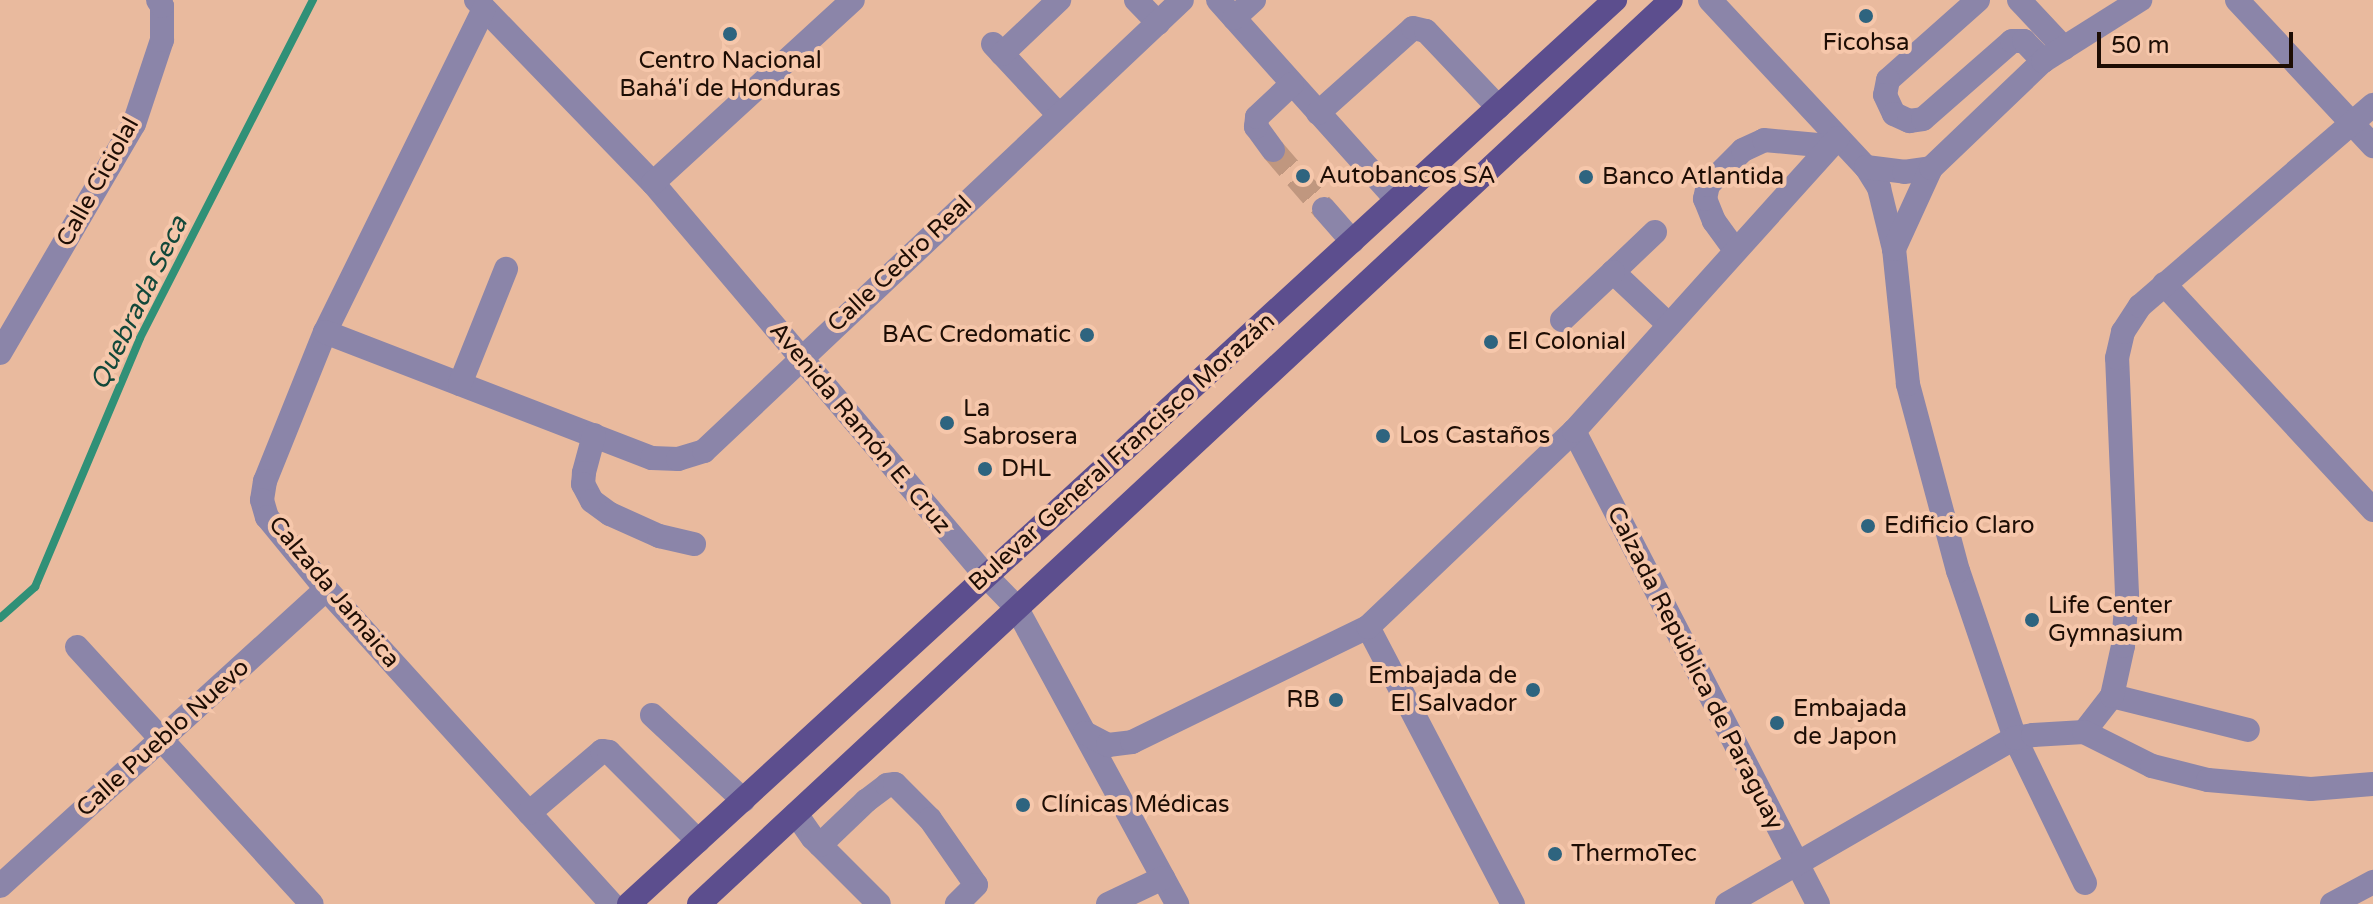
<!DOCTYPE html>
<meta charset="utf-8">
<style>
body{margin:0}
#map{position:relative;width:2373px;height:904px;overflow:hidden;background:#e9ba9e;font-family:"Varela Round",sans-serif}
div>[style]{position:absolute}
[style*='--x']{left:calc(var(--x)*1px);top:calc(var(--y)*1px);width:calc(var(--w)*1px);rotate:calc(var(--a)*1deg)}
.stream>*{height:8px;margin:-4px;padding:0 4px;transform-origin:4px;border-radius:4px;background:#309077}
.minor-tunnel>*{height:24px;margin-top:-12px;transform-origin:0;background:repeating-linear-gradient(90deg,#c0977f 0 24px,transparent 0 36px)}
.minor>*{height:24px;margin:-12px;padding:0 12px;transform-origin:12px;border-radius:12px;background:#8b85a9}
.major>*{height:24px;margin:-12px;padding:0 12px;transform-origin:12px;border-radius:12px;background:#5c4e8e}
.dots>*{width:22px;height:22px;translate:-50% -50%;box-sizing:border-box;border:4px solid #f6c7ab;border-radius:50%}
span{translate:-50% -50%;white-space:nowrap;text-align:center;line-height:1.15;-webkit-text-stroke:8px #f6c7ab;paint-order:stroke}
.poi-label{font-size:24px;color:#1d0d04}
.left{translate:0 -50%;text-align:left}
.right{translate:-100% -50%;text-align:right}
.street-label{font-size:24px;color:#1d0d04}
.water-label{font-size:26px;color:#12483a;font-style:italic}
.scale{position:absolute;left:2097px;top:32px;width:196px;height:36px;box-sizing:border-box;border:4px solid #1d0d04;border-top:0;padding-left:10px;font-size:24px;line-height:28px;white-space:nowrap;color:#1d0d04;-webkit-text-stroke:6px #f6c7ab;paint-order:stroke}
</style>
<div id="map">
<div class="stream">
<div style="--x:0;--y:618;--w:47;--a:-41.5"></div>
<div style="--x:35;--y:587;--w:270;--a:-67.1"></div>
<div style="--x:140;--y:338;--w:380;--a:-62.9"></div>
</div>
<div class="minor-tunnel">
<div style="--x:1273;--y:150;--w:78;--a:49.2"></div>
</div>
<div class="minor">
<div style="--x:476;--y:0;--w:255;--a:46"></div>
<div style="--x:653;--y:183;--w:515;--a:49.72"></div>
<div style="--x:986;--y:576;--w:43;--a:45.9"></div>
<div style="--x:1016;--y:607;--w:338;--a:61.5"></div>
<div style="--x:1136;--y:0;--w:32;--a:46"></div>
<div style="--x:1218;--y:0;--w:268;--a:48.2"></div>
<div style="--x:1710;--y:0;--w:229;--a:47"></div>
<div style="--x:1866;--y:167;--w:25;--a:58"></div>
<div style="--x:1879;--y:188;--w:63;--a:76.2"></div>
<div style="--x:1978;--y:0;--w:120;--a:138.4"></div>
<div style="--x:1888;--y:80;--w:15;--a:101"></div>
<div style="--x:1885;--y:95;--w:21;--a:65"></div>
<div style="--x:1894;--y:114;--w:17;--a:25"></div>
<div style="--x:1909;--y:121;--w:14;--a:-8"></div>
<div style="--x:1923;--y:119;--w:118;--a:-41.2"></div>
<div style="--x:2012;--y:41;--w:12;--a:0"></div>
<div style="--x:2024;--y:41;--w:28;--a:46"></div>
<div style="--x:2019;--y:0;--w:66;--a:46.8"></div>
<div style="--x:2237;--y:0;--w:200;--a:47"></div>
<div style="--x:484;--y:9;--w:360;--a:116.2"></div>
<div style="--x:325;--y:332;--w:161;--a:111.9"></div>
<div style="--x:265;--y:481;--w:19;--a:99"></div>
<div style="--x:262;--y:500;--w:18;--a:74"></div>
<div style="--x:267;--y:517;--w:93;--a:50.7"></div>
<div style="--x:326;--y:589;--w:425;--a:47.8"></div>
<div style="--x:1234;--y:18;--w:27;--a:-42"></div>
<div style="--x:993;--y:44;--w:97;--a:47.1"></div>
<div style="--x:1002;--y:54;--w:79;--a:-43.5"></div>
<div style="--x:1318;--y:113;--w:127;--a:-41.8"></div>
<div style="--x:1413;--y:28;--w:13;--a:13"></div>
<div style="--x:1426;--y:31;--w:105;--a:46.5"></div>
<div style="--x:1273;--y:150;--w:29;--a:-126"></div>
<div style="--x:1256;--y:127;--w:10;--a:-84"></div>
<div style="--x:1257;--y:117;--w:48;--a:-43.3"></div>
<div style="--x:1866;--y:167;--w:38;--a:7"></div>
<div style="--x:1904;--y:172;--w:27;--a:-8"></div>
<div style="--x:653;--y:183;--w:271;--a:-42.5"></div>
<div style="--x:1324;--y:209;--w:43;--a:48.8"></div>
<div style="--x:1655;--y:232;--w:58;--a:136.4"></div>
<div style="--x:1613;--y:272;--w:77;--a:43.4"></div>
<div style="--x:1735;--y:250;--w:36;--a:-126"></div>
<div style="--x:1714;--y:221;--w:24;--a:-112"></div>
<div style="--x:1705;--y:199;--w:14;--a:-78"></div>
<div style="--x:1708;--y:185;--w:49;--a:-45"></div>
<div style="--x:1743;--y:150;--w:23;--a:-25"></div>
<div style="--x:1764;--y:140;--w:65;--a:5.3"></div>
<div style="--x:2164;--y:284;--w:308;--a:47.2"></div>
<div style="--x:1562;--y:320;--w:70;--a:-43.3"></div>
<div style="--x:325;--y:332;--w:350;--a:21.1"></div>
<div style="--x:652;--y:458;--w:26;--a:2"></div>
<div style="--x:678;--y:459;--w:27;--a:-17"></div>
<div style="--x:704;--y:451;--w:657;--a:-43.34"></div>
<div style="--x:0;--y:353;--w:265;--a:-59.7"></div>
<div style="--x:134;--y:124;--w:89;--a:-71.6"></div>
<div style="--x:162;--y:40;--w:34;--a:-90"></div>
<div style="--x:162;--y:6;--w:7;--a:-124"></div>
<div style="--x:460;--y:384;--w:124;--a:-68.2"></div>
<div style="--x:1574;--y:431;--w:532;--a:62.71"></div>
<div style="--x:594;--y:435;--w:39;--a:105"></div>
<div style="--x:584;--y:473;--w:11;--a:95"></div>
<div style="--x:583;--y:484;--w:19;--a:62"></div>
<div style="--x:592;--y:501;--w:22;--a:36"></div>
<div style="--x:610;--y:514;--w:54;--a:24.2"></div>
<div style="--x:659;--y:536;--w:36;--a:13"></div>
<div style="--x:1368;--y:627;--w:313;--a:62.4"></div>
<div style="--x:77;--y:647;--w:348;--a:47.6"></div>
<div style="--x:2112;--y:696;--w:140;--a:14"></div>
<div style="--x:652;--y:715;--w:125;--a:43"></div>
<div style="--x:2084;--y:732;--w:46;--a:-52.1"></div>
<div style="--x:2112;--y:696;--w:51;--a:-77.6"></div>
<div style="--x:2123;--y:646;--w:52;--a:-85.6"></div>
<div style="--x:2127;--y:594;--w:236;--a:-92.4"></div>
<div style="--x:2117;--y:358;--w:27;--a:-77"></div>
<div style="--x:2123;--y:332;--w:31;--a:-57"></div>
<div style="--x:2140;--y:306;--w:308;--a:-40.8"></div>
<div style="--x:1085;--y:733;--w:26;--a:28"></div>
<div style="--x:1108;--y:745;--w:24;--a:-7"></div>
<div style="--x:1132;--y:742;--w:263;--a:-26"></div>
<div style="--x:1368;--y:627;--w:284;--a:-43.6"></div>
<div style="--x:1574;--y:431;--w:394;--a:-48"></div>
<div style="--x:529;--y:813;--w:96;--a:-40.3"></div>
<div style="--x:602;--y:751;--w:7;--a:8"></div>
<div style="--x:609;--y:752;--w:126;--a:45"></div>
<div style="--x:796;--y:814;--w:29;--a:55"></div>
<div style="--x:813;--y:838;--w:93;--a:45"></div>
<div style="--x:820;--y:845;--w:64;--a:-43.7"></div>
<div style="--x:866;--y:801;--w:26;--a:-37"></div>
<div style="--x:887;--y:785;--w:8;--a:-7"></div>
<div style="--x:895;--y:784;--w:49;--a:45"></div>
<div style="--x:930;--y:819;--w:80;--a:55.1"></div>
<div style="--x:976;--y:885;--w:27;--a:135"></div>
<div style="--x:2085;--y:883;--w:161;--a:-115.8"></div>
<div style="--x:2015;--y:738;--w:176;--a:-108.8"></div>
<div style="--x:1958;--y:571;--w:194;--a:-105"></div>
<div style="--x:1908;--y:384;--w:136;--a:-95.9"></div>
<div style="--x:1894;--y:249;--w:89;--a:-65.4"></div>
<div style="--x:1931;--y:168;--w:155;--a:-43.7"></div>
<div style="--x:2043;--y:61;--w:115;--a:-32.2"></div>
<div style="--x:0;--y:886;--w:441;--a:-42.3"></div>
<div style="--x:1108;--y:904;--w:61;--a:-25.3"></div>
<div style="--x:1727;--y:904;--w:332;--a:-30"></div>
<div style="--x:2015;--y:738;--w:18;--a:-9"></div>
<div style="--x:2033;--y:735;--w:51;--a:-3.4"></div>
<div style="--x:2084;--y:732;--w:76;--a:26.6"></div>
<div style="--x:2152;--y:766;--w:58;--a:14"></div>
<div style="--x:2208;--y:780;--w:103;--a:5"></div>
<div style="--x:2311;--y:789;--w:62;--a:-4.6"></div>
<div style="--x:2332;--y:904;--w:47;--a:-28.2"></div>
</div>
<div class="major">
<div style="--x:629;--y:904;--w:1338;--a:-42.52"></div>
<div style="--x:699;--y:904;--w:1327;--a:-42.92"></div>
</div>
<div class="dots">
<div style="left:1866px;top:16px;background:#2e647f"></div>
<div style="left:730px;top:34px;background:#2e647f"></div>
<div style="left:1303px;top:176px;background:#2e647f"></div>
<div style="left:1586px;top:177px;background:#2e647f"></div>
<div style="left:1087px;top:335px;background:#2e647f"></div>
<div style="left:1491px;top:342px;background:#2e647f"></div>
<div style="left:947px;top:423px;background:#2e647f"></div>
<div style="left:1383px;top:436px;background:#2e647f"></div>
<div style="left:985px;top:469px;background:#2e647f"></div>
<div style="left:1868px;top:526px;background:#2e647f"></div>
<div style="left:2032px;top:620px;background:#2e647f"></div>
<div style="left:1533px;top:690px;background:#2e647f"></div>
<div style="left:1336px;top:700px;background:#2e647f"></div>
<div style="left:1777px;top:723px;background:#2e647f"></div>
<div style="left:1023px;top:805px;background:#2e647f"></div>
<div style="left:1555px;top:854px;background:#2e647f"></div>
</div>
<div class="poi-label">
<span style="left:1866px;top:43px">Ficohsa</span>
<span style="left:730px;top:75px">Centro Nacional<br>Bahá'í de Honduras</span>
<span class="left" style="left:1319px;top:176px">Autobancos SA</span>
<span class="left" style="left:1602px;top:177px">Banco Atlantida</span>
<span class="right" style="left:1071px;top:335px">BAC Credomatic</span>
<span class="left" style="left:1507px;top:342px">El Colonial</span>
<span class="left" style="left:963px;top:423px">La<br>Sabrosera</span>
<span class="left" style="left:1399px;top:436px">Los Castaños</span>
<span class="left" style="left:1001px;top:469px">DHL</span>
<span class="left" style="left:1884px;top:526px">Edificio Claro</span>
<span class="left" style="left:2048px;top:620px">Life Center<br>Gymnasium</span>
<span class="right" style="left:1517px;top:690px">Embajada de<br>El Salvador</span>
<span class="right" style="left:1320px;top:700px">RB</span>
<span class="left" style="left:1793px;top:723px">Embajada<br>de Japon</span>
<span class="left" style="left:1041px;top:805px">Clínicas Médicas</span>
<span class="left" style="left:1571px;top:854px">ThermoTec</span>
</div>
<div class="street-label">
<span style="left:98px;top:182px;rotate:-61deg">Calle Ciciolal</span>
<span style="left:900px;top:264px;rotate:-43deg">Calle Cedro Real</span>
<span style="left:860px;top:428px;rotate:50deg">Avenida Ramón E. Cruz</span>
<span style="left:1122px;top:452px;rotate:-42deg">Bulevar General Francisco Morazán</span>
<span style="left:334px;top:592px;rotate:50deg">Calzada Jamaica</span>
<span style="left:1695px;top:668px;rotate:63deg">Calzada República de Paraguay</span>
<span style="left:163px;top:738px;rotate:-42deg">Calle Pueblo Nuevo</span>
</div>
<div class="water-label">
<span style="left:139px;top:303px;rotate:-64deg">Quebrada Seca</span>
</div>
<div class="scale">50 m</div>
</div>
